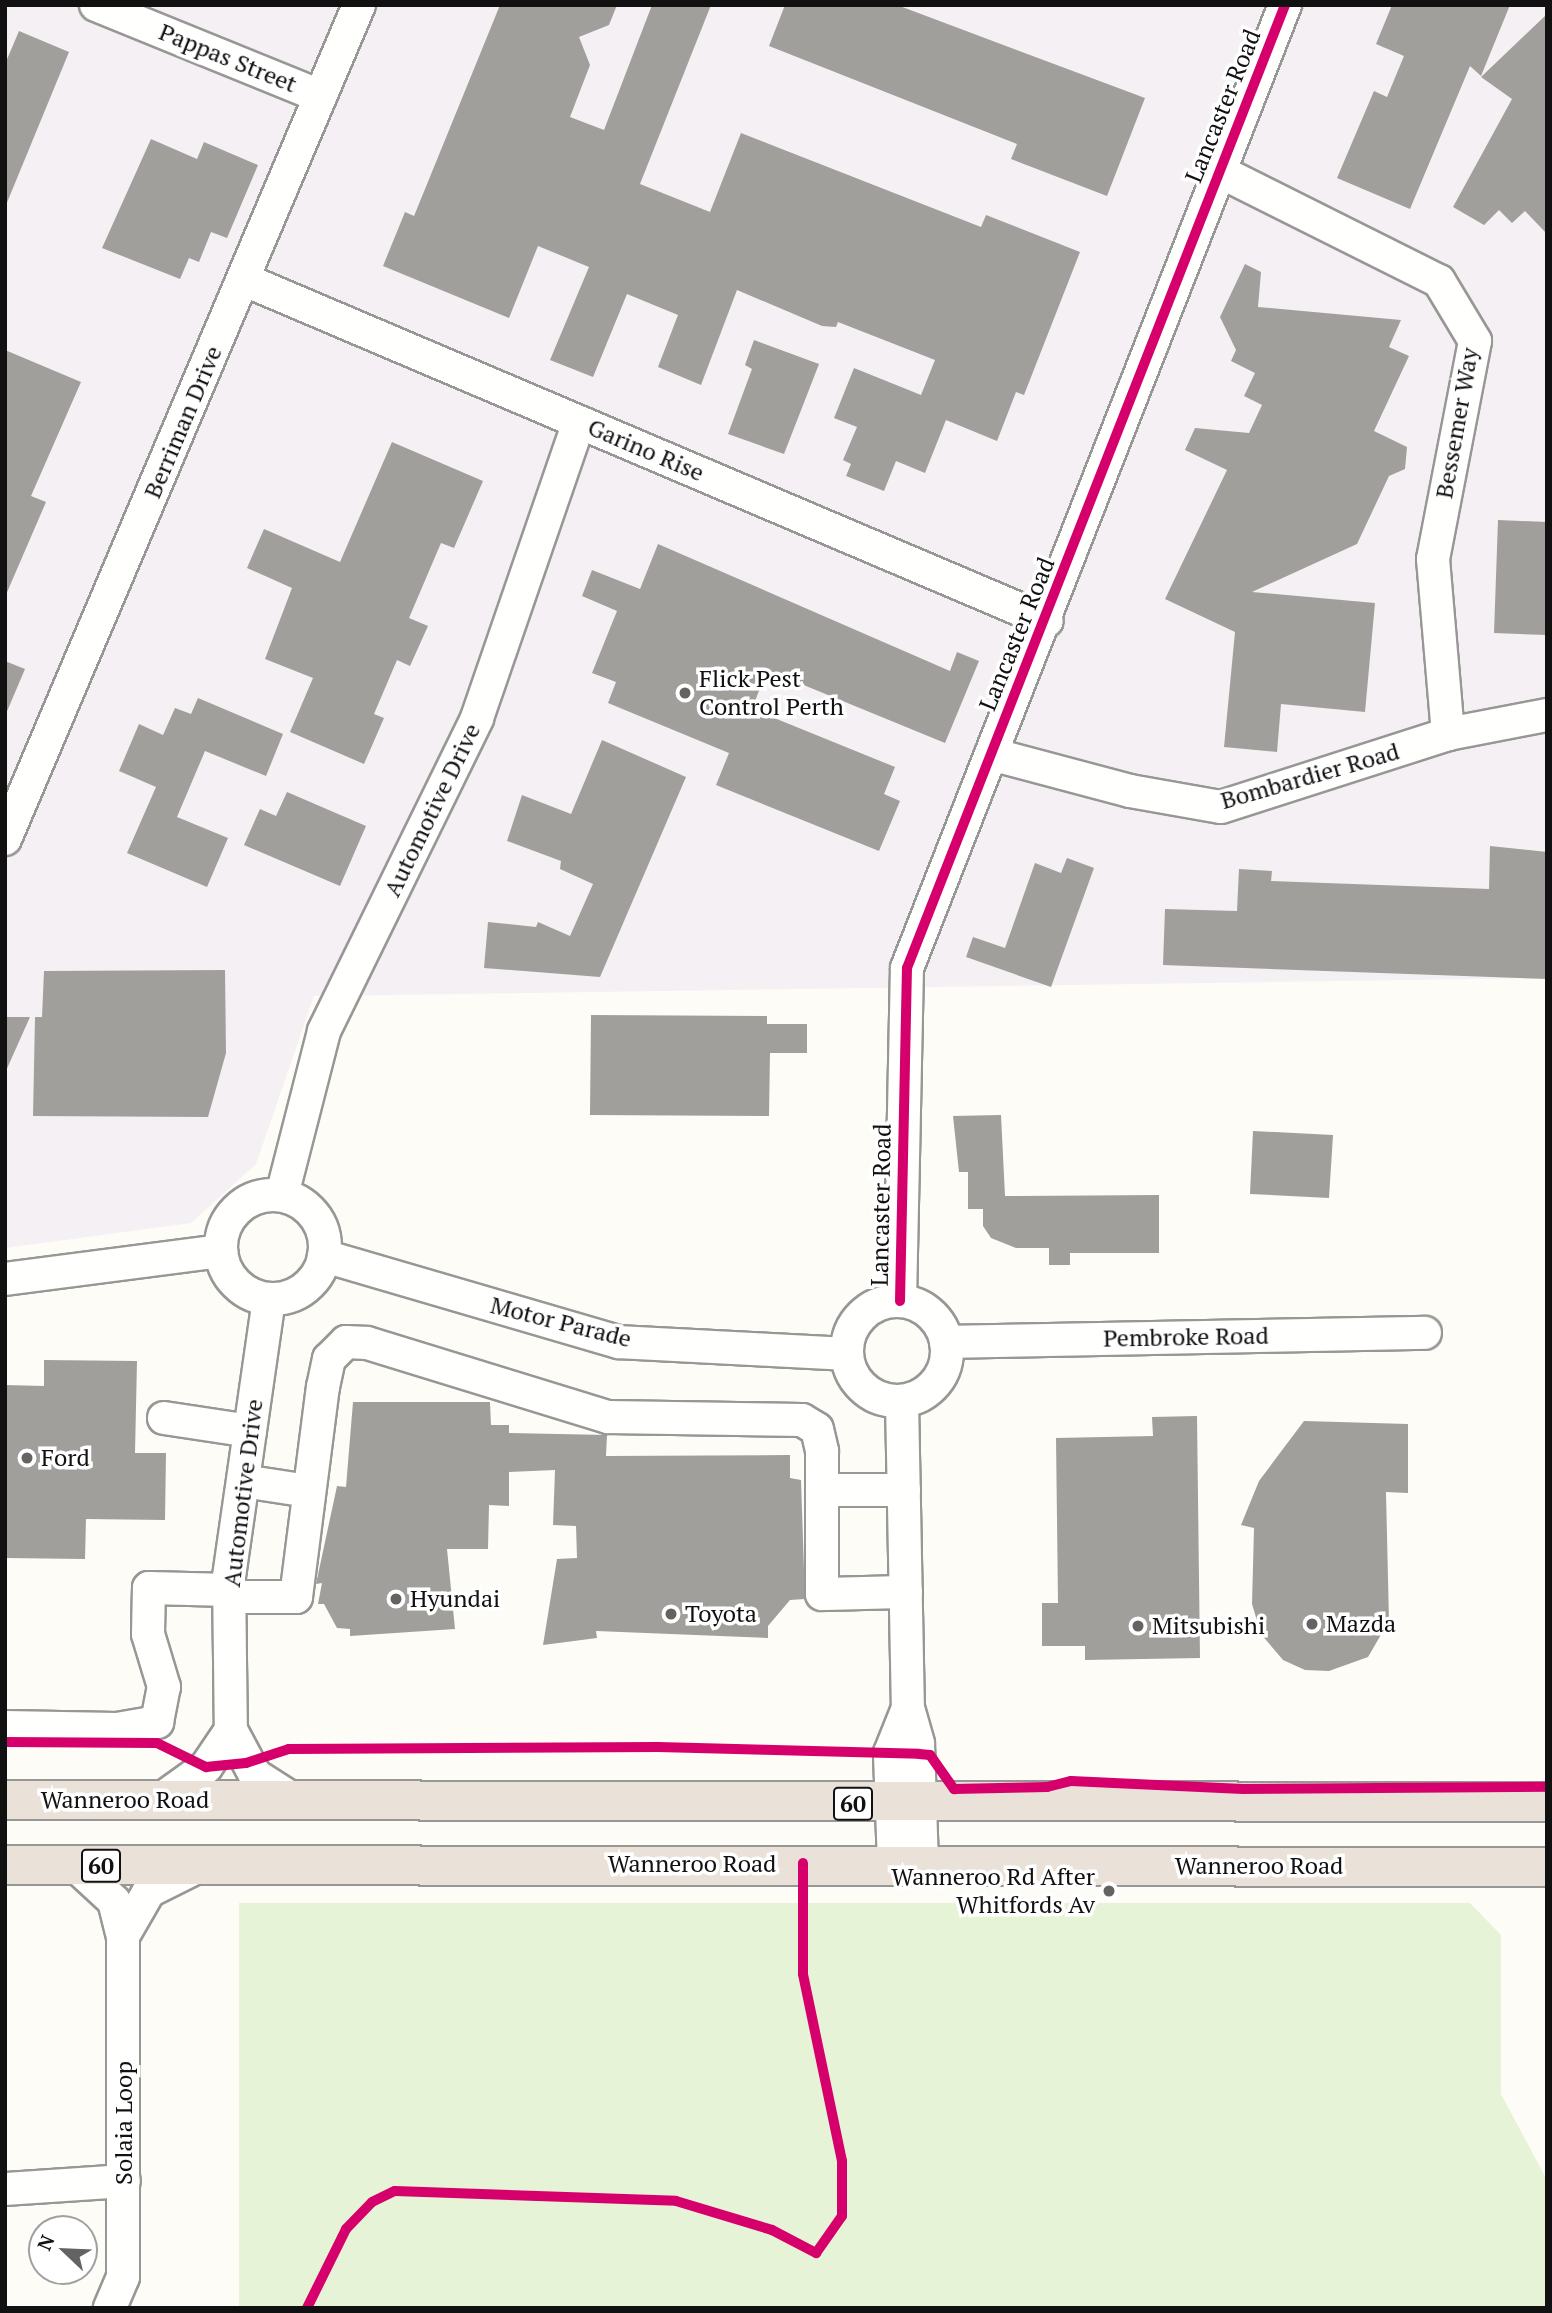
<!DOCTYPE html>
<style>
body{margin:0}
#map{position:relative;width:1552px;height:2313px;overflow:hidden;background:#fdfcf7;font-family:"PT Serif",serif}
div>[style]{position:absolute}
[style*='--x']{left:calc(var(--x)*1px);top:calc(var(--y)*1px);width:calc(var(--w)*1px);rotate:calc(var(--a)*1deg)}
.industrial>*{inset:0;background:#f5f0f3}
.green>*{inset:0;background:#e7f3d7}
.building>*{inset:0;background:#a19f9c}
.roads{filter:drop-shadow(2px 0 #979795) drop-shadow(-2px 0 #979795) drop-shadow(0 2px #979795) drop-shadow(0 -2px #979795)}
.minor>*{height:32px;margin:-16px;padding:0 16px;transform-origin:16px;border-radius:16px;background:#fffffe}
.minor>.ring{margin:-16px;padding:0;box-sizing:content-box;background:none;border:32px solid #fffffe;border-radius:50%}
.highway>*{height:38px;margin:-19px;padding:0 19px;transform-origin:19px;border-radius:19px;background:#eae1d8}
.cycleway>*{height:10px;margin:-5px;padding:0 5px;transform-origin:5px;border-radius:5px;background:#d6006c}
.dots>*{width:19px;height:19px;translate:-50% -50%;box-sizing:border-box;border:4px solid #fff;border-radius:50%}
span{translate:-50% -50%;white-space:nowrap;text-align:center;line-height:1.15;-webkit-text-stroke:7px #fff;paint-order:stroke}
.shield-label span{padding:2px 5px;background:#fff;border:2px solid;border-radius:5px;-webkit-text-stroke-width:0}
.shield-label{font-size:23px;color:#111;font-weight:700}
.street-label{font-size:24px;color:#111}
.poi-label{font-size:24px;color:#111}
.left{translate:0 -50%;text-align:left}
.right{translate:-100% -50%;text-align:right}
.frame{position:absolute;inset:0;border:7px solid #111;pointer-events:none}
.north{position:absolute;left:28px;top:2215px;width:70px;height:70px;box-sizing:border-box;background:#fff;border:2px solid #a0a0a0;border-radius:50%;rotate:293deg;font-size:19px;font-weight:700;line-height:28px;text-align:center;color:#111}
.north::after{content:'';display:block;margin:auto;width:24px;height:32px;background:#646362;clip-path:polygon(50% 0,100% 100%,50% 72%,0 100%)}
</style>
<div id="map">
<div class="industrial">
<div style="clip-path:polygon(5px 5px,1547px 5px,1547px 978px,314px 996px,256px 1164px,191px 1223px,5px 1248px)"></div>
</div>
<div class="green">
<div style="clip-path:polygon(239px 1903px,1470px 1903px,1501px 1935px,1501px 2094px,1547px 2180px,1547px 2308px,239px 2308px)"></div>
</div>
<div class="building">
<div style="clip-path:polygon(500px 5px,617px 5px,609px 25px,579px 37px,590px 65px,570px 117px,604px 130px,652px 5px,711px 5px,640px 184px,710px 212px,741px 133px,981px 227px,986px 215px,1080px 252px,1024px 395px,1016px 392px,997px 441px,946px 420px,925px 473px,896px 461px,884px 491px,846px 476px,851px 464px,843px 460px,857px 427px,834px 418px,854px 368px,921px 395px,935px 360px,838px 322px,836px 327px,822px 326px,737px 290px,701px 385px,658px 367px,678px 315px,627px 294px,593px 377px,550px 360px,589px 267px,538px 246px,509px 318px,383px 266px,405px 212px,414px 216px)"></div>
<div style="clip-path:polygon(785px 5px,897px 5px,1145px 98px,1107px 196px,1011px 159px,1017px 144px,769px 46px)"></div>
<div style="clip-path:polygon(1392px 5px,1510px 5px,1481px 76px,1470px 66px,1410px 209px,1337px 178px,1374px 91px,1387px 97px,1404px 56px,1376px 44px)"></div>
<div style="clip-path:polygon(1547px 14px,1547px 234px,1525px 211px,1512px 223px,1499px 210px,1484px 225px,1453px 207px,1512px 99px,1481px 77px)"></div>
<div style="clip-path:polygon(19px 31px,69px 52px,6px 205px,5px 64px)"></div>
<div style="clip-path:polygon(151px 139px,197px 159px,204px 142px,258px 165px,227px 238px,211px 232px,199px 262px,189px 258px,180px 279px,102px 248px)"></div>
<div style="clip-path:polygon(1245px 264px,1261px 272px,1258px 307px,1401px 320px,1389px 347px,1409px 356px,1374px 431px,1407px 447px,1405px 469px,1389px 476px,1357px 544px,1252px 592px,1375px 603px,1365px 712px,1281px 704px,1277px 752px,1224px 747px,1235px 632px,1165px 599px,1227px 470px,1185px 450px,1195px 428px,1249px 433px,1262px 405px,1244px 396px,1255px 373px,1231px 361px,1236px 350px,1220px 317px)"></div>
<div style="clip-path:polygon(754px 340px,819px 364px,784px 454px,728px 434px,752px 369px,745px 365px)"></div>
<div style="clip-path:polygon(5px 350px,81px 382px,31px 496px,46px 502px,5px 597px)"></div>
<div style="clip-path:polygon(392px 442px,483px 481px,454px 548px,441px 543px,409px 618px,428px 626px,410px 666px,397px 660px,374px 714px,384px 718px,364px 764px,290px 732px,313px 678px,265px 659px,292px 588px,247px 568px,264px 529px,340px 562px)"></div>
<div style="clip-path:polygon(1498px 520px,1547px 522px,1547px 635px,1494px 633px)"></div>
<div style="clip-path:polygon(658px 544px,950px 671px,957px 652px,979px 661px,945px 743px,767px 670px,752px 709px,895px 767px,884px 794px,900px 801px,879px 851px,716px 785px,729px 753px,608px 703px,616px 682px,592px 673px,617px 611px,582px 596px,592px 570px,640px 589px)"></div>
<div style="clip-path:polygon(5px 661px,25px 669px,5px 716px)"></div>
<div style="clip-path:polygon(198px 698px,283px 734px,266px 776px,205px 751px,177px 817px,228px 838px,207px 887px,127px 853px,156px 787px,119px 771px,139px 724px,163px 735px,175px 708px,191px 714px)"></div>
<div style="clip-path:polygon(602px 740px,686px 777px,600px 977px,484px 968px,488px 922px,536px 927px,538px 922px,570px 936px,593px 884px,560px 869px,561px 861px,507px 841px,522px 795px,571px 814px)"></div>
<div style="clip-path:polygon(287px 792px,366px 826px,340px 886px,244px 845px,260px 809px,276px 816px)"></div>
<div style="clip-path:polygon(1490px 846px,1547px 852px,1547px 979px,1163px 965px,1165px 909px,1237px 911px,1239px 869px,1272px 871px,1271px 881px,1489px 889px)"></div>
<div style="clip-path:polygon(1067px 858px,1094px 868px,1051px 987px,966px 957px,973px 937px,1005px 948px,1035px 863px,1061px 873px)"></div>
<div style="clip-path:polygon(225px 970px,226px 1053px,208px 1117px,33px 1116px,35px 1017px,42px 1017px,44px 971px)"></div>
<div style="clip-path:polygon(591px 1015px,767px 1016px,767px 1024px,807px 1024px,807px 1053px,770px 1053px,769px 1116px,590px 1115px)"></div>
<div style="clip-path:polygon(5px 1017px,30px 1017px,5px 1073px)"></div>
<div style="clip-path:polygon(1001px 1115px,1005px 1196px,1159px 1195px,1159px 1253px,1070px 1253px,1070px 1265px,1049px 1265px,1049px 1248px,1016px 1248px,991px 1238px,983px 1226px,983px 1209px,968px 1209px,968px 1172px,959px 1172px,953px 1116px)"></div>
<div style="clip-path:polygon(1253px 1131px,1333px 1135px,1329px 1198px,1250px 1194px)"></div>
<div style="clip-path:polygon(44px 1360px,137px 1361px,135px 1453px,166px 1453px,165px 1520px,86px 1519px,85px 1559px,5px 1558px,5px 1385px,44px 1386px)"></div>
<div style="clip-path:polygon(353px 1402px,490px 1402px,491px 1425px,509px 1425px,509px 1433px,607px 1435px,606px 1456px,790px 1455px,790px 1478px,801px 1480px,805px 1599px,790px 1600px,768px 1626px,768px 1638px,596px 1631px,597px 1638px,543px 1645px,557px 1559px,577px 1558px,576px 1526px,553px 1525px,555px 1470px,509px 1472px,509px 1506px,489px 1505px,488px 1549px,447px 1549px,455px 1629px,350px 1636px,350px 1629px,337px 1628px,324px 1604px,318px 1604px,322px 1583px,316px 1584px,337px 1486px,346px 1487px)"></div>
<div style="clip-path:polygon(1197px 1416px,1200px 1658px,1085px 1660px,1085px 1646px,1042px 1646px,1042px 1603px,1058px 1603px,1056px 1438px,1153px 1436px,1152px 1417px)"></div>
<div style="clip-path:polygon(1304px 1421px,1408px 1424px,1408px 1493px,1386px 1492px,1389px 1621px,1368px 1657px,1329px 1671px,1305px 1670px,1283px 1660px,1261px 1634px,1252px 1604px,1254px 1528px,1241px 1525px,1259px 1481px)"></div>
</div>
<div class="roads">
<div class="minor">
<div style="--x:96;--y:5;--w:242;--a:22.1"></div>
<div style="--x:1219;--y:171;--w:246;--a:26.6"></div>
<div style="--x:1439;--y:281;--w:70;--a:59"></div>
<div style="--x:1475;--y:341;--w:222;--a:100.9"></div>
<div style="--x:1433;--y:559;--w:176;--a:85.1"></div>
<div style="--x:245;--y:280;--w:871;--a:23.03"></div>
<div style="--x:991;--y:754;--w:144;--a:14.9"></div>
<div style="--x:1130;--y:791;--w:92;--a:10"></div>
<div style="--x:1221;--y:807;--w:238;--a:-17.8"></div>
<div style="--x:1448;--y:734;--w:101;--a:-10.9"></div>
<div style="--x:5;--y:839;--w:906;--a:-67"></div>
<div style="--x:282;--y:1195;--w:169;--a:-75.6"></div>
<div style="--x:324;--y:1031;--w:348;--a:-63.9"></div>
<div style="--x:477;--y:718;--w:313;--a:-71"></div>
<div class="ring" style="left:221px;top:1195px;width:72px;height:72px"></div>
<div style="--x:324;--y:1256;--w:307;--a:16.3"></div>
<div style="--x:619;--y:1342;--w:228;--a:3"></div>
<div style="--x:5;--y:1279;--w:218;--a:-7.4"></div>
<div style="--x:269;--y:1299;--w:281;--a:98.2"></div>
<div style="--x:229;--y:1577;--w:153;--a:89.3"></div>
<div style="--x:231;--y:1730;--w:51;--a:61.9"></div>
<div style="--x:255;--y:1775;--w:46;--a:32.7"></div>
<div style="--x:900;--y:1301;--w:333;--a:-88.8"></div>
<div style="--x:907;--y:968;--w:1035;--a:-68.57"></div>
<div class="ring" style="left:847px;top:1301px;width:68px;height:68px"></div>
<div style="--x:946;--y:1342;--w:479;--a:-1.1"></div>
<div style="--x:902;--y:1401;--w:307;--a:88.9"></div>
<div style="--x:908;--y:1708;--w:37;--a:74"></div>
<div style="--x:918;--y:1744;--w:120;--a:88.1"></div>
<div style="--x:164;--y:1418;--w:87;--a:8.6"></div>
<div style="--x:243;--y:1481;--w:66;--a:8.7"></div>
<div style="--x:824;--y:1490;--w:80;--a:0"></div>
<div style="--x:229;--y:1597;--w:67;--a:0"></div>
<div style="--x:296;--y:1597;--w:212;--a:-82.7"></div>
<div style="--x:323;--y:1387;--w:29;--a:-78"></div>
<div style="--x:329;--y:1359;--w:24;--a:-45"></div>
<div style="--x:346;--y:1342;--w:21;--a:3"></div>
<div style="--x:367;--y:1343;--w:252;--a:17.1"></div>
<div style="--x:608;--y:1417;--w:194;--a:0.9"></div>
<div style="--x:802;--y:1420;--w:17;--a:31"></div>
<div style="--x:817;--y:1429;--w:23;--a:77"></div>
<div style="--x:822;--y:1451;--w:143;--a:90"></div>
<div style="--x:822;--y:1594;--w:84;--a:-1.4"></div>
<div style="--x:5;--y:1727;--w:112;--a:1"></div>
<div style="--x:117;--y:1729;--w:41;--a:-9.9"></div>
<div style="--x:157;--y:1722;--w:36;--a:-79"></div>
<div style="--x:164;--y:1687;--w:55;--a:-106.8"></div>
<div style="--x:148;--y:1634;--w:46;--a:-88.8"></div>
<div style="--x:149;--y:1588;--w:81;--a:1.4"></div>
<div style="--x:160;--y:1800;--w:57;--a:-35.7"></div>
<div style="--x:206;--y:1767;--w:45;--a:-56"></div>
<div style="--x:894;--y:1864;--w:111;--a:-92.1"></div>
<div style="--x:890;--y:1753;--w:48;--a:-68.2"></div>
<div style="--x:76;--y:1866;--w:52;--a:42.6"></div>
<div style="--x:114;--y:1901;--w:36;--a:76"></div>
<div style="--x:123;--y:1936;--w:341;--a:90"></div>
<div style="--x:123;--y:2277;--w:34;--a:113"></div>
<div style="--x:123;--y:1936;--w:52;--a:-60"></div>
<div style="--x:149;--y:1891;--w:54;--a:-26.6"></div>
<div style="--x:5;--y:2189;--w:119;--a:-3.8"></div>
</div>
<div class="highway">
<div style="--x:5;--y:1800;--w:1542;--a:0.07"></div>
<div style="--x:5;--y:1865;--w:1542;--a:0.07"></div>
</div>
</div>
<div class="cycleway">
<div style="--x:900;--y:1301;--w:333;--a:-88.8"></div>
<div style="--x:907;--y:968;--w:1035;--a:-68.57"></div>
<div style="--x:5;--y:1742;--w:152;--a:0.4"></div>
<div style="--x:157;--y:1743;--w:55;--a:26.1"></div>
<div style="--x:206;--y:1767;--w:40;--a:-5.7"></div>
<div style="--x:246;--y:1763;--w:45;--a:-18"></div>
<div style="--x:289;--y:1749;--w:369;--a:-0.3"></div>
<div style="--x:658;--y:1747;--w:261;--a:1.5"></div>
<div style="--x:919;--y:1754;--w:11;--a:5"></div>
<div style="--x:930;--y:1755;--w:42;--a:54.8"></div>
<div style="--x:954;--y:1789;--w:93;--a:-1.2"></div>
<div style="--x:1047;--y:1787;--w:25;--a:-14"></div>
<div style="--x:1071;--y:1781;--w:172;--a:2.7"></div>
<div style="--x:1243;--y:1789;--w:304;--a:-0.4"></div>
<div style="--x:307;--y:2308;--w:88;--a:-63.7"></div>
<div style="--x:346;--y:2229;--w:37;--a:-46"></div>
<div style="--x:372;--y:2202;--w:25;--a:-26"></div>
<div style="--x:395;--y:2191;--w:281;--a:2"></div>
<div style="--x:676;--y:2201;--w:100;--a:16.8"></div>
<div style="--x:772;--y:2230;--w:50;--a:27.6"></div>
<div style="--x:816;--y:2253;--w:45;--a:-54.9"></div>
<div style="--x:842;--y:2216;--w:55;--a:-90"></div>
<div style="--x:842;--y:2161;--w:191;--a:-101.8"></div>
<div style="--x:803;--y:1974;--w:111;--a:-90"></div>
</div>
<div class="dots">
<div style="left:685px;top:693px;background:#646362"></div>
<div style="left:27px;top:1458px;background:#646362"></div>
<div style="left:396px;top:1599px;background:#646362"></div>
<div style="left:671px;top:1614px;background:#646362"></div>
<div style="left:1312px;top:1624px;background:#646362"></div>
<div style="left:1138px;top:1626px;background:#646362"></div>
<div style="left:1109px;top:1891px;background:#646362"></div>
</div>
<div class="shield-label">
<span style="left:853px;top:1804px">60</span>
<span style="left:101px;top:1866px">60</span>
</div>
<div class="street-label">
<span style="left:228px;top:58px;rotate:22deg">Pappas Street</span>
<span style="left:1223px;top:106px;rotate:-68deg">Lancaster Road</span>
<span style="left:183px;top:422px;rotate:-67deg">Berriman Drive</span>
<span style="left:1457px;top:423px;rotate:-80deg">Bessemer Way</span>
<span style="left:646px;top:450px;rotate:23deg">Garino Rise</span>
<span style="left:1017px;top:634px;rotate:-68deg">Lancaster Road</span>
<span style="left:1310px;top:776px;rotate:-16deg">Bombardier Road</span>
<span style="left:432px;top:810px;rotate:-64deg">Automotive Drive</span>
<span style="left:881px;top:1205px;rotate:-89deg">Lancaster Road</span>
<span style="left:561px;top:1322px;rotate:14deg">Motor Parade</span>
<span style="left:1186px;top:1337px;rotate:-1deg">Pembroke Road</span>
<span style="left:243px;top:1493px;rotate:-83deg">Automotive Drive</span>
<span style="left:125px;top:1800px">Wanneroo Road</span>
<span style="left:692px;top:1864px">Wanneroo Road</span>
<span style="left:1259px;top:1866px">Wanneroo Road</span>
<span style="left:124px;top:2123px;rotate:-90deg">Solaia Loop</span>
</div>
<div class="poi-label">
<span class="left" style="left:699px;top:693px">Flick Pest<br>Control Perth</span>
<span class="left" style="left:41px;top:1458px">Ford</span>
<span class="left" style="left:410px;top:1599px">Hyundai</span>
<span class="left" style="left:685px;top:1614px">Toyota</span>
<span class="left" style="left:1326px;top:1624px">Mazda</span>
<span class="left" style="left:1152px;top:1626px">Mitsubishi</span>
<span class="right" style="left:1095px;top:1891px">Wanneroo Rd After<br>Whitfords Av</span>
</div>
<div class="frame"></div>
<div class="north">N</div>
</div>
